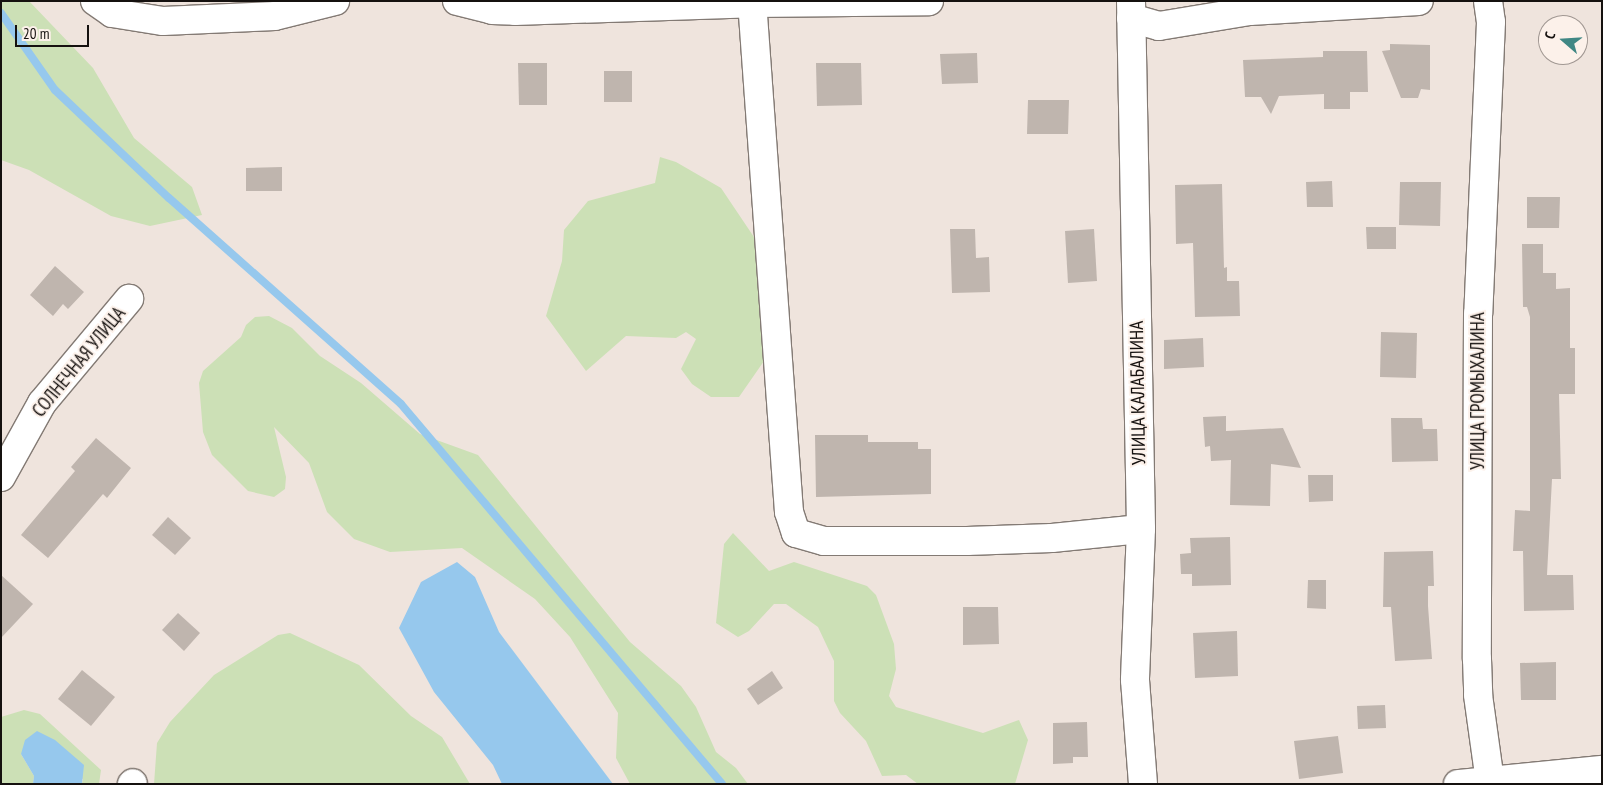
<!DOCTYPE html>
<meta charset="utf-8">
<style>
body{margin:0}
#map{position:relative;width:1603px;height:785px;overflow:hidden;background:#efe4dd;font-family:"PT Sans Narrow",sans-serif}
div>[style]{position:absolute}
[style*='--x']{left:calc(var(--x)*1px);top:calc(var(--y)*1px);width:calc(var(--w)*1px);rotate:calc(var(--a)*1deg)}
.green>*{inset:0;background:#cce0b6}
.water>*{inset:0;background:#96c8ed}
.stream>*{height:8px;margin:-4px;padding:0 4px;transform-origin:4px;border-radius:4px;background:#96c8ed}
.building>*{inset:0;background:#bfb5ae}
.roads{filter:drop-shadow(1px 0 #837a74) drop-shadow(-1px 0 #837a74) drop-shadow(0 1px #837a74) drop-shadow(0 -1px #837a74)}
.minor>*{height:28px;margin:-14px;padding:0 14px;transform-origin:14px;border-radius:14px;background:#fff}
span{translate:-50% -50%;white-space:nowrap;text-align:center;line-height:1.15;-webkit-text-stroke:4px #fcf1ea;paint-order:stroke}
.street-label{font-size:19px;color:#15110f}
.frame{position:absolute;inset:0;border:2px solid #15110f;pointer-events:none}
.north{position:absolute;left:1538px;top:15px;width:50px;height:50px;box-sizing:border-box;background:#fcf1ea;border:1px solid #a09792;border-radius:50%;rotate:289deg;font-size:14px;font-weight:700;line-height:20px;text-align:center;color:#15110f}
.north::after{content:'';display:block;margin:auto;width:18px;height:22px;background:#408784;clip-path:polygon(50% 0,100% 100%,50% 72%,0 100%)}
.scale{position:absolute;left:15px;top:25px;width:74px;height:22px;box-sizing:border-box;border:2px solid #15110f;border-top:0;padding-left:6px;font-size:15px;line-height:18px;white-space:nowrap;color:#15110f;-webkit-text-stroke:4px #fcf1ea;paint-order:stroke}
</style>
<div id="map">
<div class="green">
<div style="clip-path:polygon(1px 1px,29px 1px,93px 68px,134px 138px,192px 187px,202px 215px,150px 226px,111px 216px,29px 170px,1px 160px)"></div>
<div style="clip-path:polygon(660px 157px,676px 162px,721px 188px,760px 246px,766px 358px,739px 397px,711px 397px,692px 384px,681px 369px,696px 339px,686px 332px,676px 338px,626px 336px,586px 371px,546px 316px,562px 261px,564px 230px,588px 201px,655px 183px)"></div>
<div style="clip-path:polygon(269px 316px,292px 328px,320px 356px,361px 383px,420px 434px,478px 455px,630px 642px,681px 686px,696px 707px,716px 752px,736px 768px,748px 784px,630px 784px,616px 758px,618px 713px,570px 637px,535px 599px,462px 548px,390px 552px,354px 539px,327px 512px,309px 463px,274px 427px,286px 477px,285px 489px,274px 497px,248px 491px,212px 455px,203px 432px,199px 383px,203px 371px,241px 337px,246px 325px,255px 317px)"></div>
<div style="clip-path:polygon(733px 533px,769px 571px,794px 562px,867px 586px,876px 595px,894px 644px,896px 669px,889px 696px,896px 707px,983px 733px,1019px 720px,1028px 740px,1015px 784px,918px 784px,906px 775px,882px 776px,866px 741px,840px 713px,834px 701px,834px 661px,818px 627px,786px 604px,774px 604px,749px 631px,738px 637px,716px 623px,724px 544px)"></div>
<div style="clip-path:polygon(290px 633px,359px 665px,411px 716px,442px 737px,470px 784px,154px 784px,157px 743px,170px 722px,214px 675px,278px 635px)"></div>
<div style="clip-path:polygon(24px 710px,40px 714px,101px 770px,99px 784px,82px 784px,83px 779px,21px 754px,34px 776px,33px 784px,1px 784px,1px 717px)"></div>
</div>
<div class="water">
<div style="clip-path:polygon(457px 562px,475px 577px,499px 632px,613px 784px,502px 784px,493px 765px,434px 692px,399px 628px,421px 582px)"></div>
<div style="clip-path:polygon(37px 731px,55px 740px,84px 765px,82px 784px,33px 784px,34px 776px,21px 754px,25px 740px)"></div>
</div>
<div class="stream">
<div style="--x:1;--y:13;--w:94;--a:55"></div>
<div style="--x:55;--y:90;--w:157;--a:43.5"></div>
<div style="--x:169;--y:198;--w:310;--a:41.6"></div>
<div style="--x:401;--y:404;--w:497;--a:49.8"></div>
</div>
<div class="building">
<div style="clip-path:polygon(1390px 44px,1430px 45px,1430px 90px,1421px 89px,1418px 98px,1401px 98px,1382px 51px,1390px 50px)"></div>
<div style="clip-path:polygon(1323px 51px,1367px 51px,1368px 92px,1350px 92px,1350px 109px,1324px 109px,1324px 94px,1279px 96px,1271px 114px,1261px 97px,1245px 97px,1243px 60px,1323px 57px)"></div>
<div style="clip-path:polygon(977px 53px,978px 83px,942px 84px,940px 54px)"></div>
<div style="clip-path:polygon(518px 63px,547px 63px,547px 105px,519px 105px)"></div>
<div style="clip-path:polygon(816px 63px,861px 63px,862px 105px,817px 106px)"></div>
<div style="clip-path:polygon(604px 71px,632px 71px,632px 102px,604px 102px)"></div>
<div style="clip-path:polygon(1028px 100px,1069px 100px,1068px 134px,1027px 134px)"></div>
<div style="clip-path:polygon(282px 167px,282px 191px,246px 191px,246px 168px)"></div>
<div style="clip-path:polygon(1332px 181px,1333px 207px,1307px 207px,1306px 182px)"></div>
<div style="clip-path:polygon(1400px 182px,1441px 182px,1440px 226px,1399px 225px)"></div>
<div style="clip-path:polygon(1222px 184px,1224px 268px,1227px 267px,1227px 281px,1239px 281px,1240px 316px,1195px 317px,1193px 243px,1176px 244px,1175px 185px)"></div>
<div style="clip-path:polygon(1527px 197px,1560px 197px,1559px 228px,1527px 228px)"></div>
<div style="clip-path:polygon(1366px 227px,1396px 227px,1396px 249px,1367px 249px)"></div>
<div style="clip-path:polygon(950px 229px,975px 229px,976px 258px,989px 257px,990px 292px,952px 293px)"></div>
<div style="clip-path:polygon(1094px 229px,1097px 281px,1068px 283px,1065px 231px)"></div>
<div style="clip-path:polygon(1522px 244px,1543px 244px,1543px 273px,1556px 273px,1556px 289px,1570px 288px,1570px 348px,1575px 348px,1575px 394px,1559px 394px,1561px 479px,1552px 479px,1547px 575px,1573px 575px,1574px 610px,1524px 611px,1523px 551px,1513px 551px,1515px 510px,1530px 511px,1530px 317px,1527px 307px,1523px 307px)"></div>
<div style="clip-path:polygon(55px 266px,84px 292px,68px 309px,63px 304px,53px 316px,30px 295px)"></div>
<div style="clip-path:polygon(1381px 332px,1417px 333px,1416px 378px,1380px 377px)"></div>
<div style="clip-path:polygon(1203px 338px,1204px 367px,1164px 369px,1164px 340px)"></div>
<div style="clip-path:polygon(1226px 416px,1226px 431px,1283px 428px,1301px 468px,1271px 464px,1270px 506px,1230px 505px,1231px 460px,1211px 461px,1210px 446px,1205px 447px,1203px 417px)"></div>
<div style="clip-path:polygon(1391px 418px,1422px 418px,1423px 429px,1437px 429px,1438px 461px,1392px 462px)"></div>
<div style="clip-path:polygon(815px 435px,868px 435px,868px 442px,918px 442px,918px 449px,931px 449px,931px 494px,816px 497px)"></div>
<div style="clip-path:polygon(96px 438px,131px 468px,107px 498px,103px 494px,48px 558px,21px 535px,75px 471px,71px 467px)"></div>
<div style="clip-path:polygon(1308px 475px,1333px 475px,1333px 501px,1309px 502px)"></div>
<div style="clip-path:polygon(168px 517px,191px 538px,175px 555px,152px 535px)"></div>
<div style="clip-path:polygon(1230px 537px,1231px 585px,1192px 586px,1192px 574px,1181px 574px,1180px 554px,1191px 553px,1190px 538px)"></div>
<div style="clip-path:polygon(1433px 551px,1434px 586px,1428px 586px,1428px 606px,1432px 659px,1395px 661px,1391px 607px,1383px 607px,1384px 552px)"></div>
<div style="clip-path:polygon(1px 575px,33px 604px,1px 638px)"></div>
<div style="clip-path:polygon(1308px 580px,1326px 580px,1326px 609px,1307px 608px)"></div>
<div style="clip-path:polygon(963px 607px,998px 607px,999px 644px,963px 645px)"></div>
<div style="clip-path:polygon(178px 613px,200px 633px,184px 651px,162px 630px)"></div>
<div style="clip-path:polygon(1237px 631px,1238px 676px,1195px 678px,1193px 633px)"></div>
<div style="clip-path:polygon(1556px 662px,1556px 700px,1521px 700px,1520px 663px)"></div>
<div style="clip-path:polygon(82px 670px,115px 697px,91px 726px,58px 699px)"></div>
<div style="clip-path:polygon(772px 671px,783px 688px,758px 705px,747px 689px)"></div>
<div style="clip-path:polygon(1385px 705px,1386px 728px,1358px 729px,1357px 706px)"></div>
<div style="clip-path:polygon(1087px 722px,1088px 757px,1073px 757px,1073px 763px,1053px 764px,1053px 723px)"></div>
<div style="clip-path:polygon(1338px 736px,1343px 773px,1299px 779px,1294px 741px)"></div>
</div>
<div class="roads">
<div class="minor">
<div style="--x:95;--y:1;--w:21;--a:35"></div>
<div style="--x:112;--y:13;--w:52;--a:8.9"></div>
<div style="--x:163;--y:21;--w:112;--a:-2.6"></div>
<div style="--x:275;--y:16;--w:62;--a:-14"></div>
<div style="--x:457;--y:1;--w:36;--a:14"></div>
<div style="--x:492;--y:10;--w:23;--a:2"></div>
<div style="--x:515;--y:11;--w:237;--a:-1.9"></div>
<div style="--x:752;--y:3;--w:177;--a:-0.6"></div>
<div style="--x:752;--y:1;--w:512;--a:85.86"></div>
<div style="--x:789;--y:512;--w:22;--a:72"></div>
<div style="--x:796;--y:533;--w:29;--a:16"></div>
<div style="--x:824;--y:541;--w:143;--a:0"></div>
<div style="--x:967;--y:541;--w:85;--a:-2"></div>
<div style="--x:1052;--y:538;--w:89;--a:-5.8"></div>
<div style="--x:1131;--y:1;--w:528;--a:88.91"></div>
<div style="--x:1141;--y:529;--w:151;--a:92.3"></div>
<div style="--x:1135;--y:680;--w:104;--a:85.6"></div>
<div style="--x:1488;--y:1;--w:21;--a:82"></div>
<div style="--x:1491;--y:22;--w:292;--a:92.5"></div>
<div style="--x:1478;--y:314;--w:345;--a:90.2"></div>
<div style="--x:1477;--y:659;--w:36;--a:88"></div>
<div style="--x:1478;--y:695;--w:87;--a:82.1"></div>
<div style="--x:1131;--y:18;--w:29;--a:16"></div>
<div style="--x:1159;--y:26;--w:92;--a:-9.4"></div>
<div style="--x:1250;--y:11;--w:169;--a:-3.4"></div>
<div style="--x:1;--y:477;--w:85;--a:-61"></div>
<div style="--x:42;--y:403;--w:136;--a:-50.1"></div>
<div style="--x:132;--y:784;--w:1;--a:-45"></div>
<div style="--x:1458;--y:784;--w:145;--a:-5.6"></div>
</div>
</div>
<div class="street-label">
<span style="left:79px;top:362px;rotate:-51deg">СОЛНЕЧНАЯ УЛИЦА</span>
<span style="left:1478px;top:391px;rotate:-90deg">УЛИЦА ГРОМЫХАЛИНА</span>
<span style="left:1138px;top:393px;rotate:-91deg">УЛИЦА КАЛАБАЛИНА</span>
</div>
<div class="frame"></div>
<div class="north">С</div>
<div class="scale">20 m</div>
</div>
